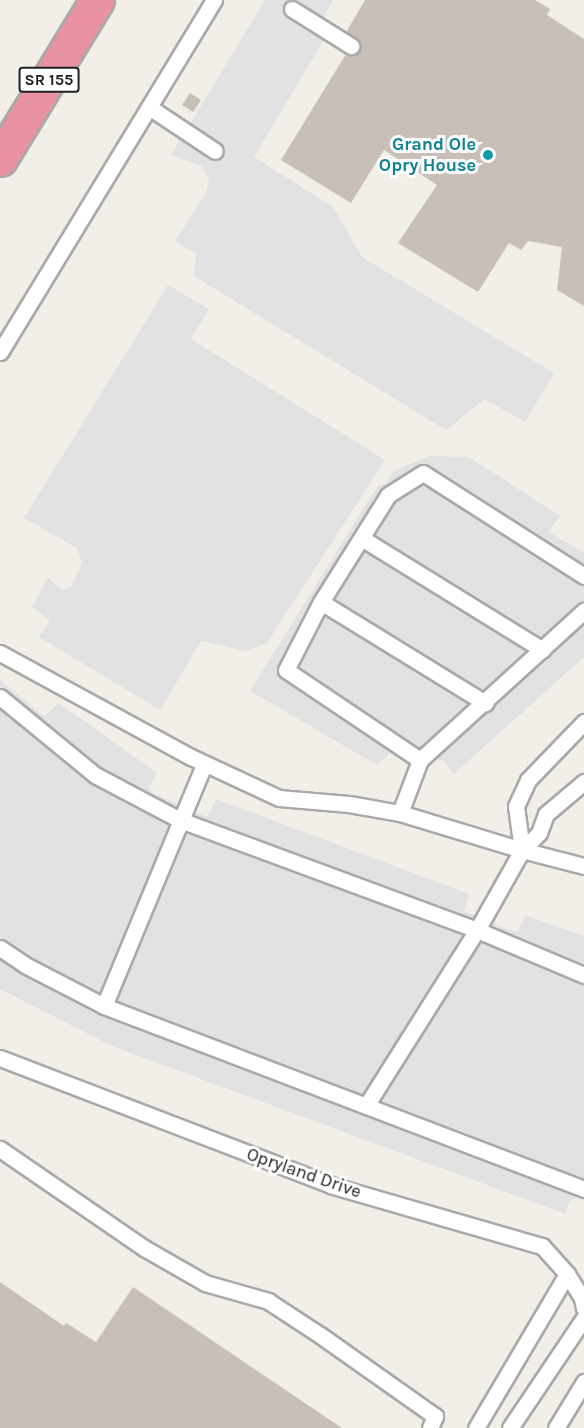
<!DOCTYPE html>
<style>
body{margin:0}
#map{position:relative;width:584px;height:1428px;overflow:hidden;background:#f2efe9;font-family:Karla,sans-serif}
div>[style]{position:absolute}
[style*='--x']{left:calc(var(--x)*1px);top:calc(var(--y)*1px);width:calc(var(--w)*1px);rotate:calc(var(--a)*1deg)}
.parking>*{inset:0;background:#e2e2e2}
.building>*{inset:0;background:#c7bfb8}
.roads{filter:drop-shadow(2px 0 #a9a9a9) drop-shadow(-2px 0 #a9a9a9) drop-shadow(0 2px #a9a9a9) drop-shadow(0 -2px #a9a9a9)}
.lane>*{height:15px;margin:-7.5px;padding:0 7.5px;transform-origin:7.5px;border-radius:7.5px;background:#fff}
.highway>*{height:33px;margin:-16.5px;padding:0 16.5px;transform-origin:16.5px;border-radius:16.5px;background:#e892a2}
.dots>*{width:16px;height:16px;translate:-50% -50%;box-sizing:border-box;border:3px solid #fff;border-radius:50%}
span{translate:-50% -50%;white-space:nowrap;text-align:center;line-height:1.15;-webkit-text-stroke:6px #fff;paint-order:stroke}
.shield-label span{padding:2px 4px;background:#fff;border:2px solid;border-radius:4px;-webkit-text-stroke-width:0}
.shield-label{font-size:16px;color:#222;font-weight:700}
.culture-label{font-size:18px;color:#0d838f;font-weight:700}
.right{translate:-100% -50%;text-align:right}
.street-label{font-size:18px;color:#222}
</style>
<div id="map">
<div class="parking">
<div style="clip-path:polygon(265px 0,333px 0,321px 21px,331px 28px,254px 157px,333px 207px,362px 257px,554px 373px,525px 422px,485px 399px,446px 430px,194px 276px,196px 254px,175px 241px,206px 193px,209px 179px,201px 166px,171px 155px)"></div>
<div style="clip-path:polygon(168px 285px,209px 309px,191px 339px,385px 460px,267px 643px,245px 651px,201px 641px,160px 710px,39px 637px,50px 621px,32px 606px,48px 578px,63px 590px,72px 585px,82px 563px,77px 548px,24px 518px)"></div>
<div style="clip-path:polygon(430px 456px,469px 457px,560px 516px,549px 532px,584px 553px,584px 657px,454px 774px,444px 761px,392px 751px,377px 765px,250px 691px,377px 487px,387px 482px,394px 470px)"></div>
<div style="clip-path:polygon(0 680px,44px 716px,59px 703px,157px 773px,149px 787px,153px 793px,204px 816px,208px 816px,216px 799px,469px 894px,464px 911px,512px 931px,518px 931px,525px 915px,584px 936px,584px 1199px,576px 1197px,570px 1201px,565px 1214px,112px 1046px,0 989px)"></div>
</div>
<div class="building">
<div style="clip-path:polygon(365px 0,535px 0,550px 9px,547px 15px,584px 39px,584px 306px,557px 290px,562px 247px,528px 241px,521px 250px,509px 243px,478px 292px,398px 243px,437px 185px,384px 150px,351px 203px,281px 160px,354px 41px,345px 34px)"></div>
<div style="clip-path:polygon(190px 93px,201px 100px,193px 112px,182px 105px)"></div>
<div style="clip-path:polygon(0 1282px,64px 1326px,66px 1323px,96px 1342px,133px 1287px,342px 1428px,0 1428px)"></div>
</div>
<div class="roads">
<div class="lane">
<div style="--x:292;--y:9;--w:70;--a:32.1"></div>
<div style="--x:149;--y:107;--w:79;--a:33.7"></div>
<div style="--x:0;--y:352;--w:412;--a:-58.7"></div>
<div style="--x:363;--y:539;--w:211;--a:31.7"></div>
<div style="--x:321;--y:602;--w:193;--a:31.6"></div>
<div style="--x:0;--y:653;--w:217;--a:28.6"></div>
<div style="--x:191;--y:757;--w:97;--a:25"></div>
<div style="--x:279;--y:798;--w:70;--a:4.9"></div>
<div style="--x:349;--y:804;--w:52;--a:10"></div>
<div style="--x:400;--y:813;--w:127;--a:16.9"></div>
<div style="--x:0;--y:697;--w:123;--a:39.4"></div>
<div style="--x:95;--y:775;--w:96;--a:27.9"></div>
<div style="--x:180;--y:820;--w:317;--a:20.3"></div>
<div style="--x:477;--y:930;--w:92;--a:-60.6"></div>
<div style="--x:522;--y:850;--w:64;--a:14.5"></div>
<div style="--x:420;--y:760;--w:161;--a:-146.1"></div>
<div style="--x:286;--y:670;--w:76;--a:-62.8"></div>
<div style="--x:321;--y:602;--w:126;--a:-57.9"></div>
<div style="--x:388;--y:495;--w:41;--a:-32.2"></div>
<div style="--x:423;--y:473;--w:191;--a:32.6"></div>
<div style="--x:400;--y:813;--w:57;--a:-69.3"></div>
<div style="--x:420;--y:760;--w:222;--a:-42.3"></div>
<div style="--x:522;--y:850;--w:44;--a:-97.8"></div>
<div style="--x:516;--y:806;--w:29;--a:-65"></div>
<div style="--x:528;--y:780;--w:81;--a:-46"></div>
<div style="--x:522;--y:850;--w:24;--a:-45"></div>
<div style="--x:539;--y:833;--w:20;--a:-70"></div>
<div style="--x:546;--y:814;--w:50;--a:-40.1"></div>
<div style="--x:0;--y:948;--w:30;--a:34"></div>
<div style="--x:25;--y:965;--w:89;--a:27.4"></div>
<div style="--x:104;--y:1006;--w:262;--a:-67.5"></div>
<div style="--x:104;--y:1006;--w:514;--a:20.87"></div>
<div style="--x:0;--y:1058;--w:354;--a:21"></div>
<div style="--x:330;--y:1185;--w:221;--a:16.1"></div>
<div style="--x:542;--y:1246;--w:38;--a:48"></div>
<div style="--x:567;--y:1274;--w:28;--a:58"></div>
<div style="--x:582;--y:1298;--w:10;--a:79"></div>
<div style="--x:366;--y:1106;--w:208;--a:-57.8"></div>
<div style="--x:477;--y:930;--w:116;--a:22.8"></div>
<div style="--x:0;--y:1149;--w:175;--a:34.5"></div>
<div style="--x:144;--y:1248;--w:70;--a:29.8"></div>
<div style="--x:205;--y:1283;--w:66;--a:15.9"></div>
<div style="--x:268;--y:1301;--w:62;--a:33.2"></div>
<div style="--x:320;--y:1335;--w:141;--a:35.2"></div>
<div style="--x:435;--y:1416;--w:13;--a:113"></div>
<div style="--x:476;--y:1428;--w:179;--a:-59.4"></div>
<div style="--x:510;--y:1428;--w:133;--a:-56.1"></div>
<div style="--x:556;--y:1428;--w:54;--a:-58.7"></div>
</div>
<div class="highway">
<div style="--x:0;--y:159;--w:186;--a:-58.6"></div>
</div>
</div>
<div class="dots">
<div style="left:488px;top:155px;background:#0f9aa8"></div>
</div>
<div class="shield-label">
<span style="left:49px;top:80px">SR 155</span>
</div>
<div class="culture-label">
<span class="right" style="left:476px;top:155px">Grand Ole<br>Opry House</span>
</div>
<div class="street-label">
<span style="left:304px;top:1173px;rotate:19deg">Opryland Drive</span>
</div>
</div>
